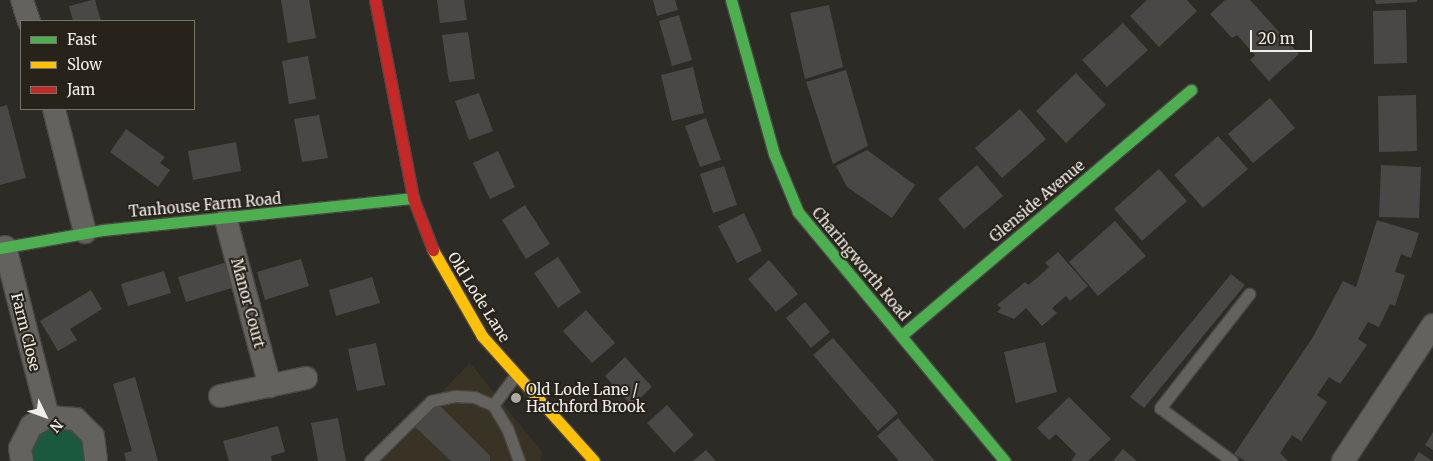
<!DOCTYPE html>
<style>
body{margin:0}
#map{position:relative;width:1433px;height:461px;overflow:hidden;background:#2d2b26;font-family:Merriweather,serif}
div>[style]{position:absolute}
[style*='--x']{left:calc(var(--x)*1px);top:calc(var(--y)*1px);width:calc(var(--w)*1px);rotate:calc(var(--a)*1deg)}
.built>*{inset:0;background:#393325}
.green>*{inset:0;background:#1b593f}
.building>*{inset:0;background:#4a4846}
.roads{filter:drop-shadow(1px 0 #494843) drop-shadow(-1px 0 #494843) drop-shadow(0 1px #494843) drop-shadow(0 -1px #494843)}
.lane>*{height:11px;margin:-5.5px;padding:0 5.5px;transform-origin:5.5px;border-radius:5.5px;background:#64625e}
.street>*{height:22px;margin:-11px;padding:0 11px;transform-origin:11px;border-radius:11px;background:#64625e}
.fast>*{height:11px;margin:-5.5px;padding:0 5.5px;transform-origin:5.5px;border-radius:5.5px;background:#4caf50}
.slow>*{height:11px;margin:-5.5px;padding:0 5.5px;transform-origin:5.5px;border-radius:5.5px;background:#ffc107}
.jam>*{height:11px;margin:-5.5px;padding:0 5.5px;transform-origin:5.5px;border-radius:5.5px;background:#c62828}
.dots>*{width:14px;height:14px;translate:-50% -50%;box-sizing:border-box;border:2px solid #27221a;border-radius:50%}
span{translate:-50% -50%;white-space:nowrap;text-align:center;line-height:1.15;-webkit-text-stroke:4px #27221a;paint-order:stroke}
.street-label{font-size:15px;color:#f0eee8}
.poi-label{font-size:15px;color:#f0eee8}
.left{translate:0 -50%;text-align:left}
.legend{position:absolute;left:20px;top:20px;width:175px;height:90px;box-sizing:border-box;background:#27221a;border:1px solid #77746c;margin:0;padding:6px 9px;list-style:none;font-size:15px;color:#f0eee8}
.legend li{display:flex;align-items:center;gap:10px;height:25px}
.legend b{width:25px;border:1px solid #77746c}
.north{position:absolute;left:20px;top:391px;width:50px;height:50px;-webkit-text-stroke:4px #27221a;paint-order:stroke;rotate:132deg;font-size:14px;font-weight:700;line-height:20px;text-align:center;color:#f0eee8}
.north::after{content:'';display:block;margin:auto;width:18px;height:22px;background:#f0eee8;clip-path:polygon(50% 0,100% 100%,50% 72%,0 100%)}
.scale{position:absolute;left:1250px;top:30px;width:62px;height:22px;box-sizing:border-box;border:2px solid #f0eee8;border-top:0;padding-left:6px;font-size:15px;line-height:18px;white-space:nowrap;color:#f0eee8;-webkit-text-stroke:4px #27221a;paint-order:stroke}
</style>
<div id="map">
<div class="built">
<div style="clip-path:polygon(470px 363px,542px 452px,541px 461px,375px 461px)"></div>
</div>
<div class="green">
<div style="clip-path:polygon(44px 428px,71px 428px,81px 437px,86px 450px,84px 461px,30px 461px,29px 450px,34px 437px)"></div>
</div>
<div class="building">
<div style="clip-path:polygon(92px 0,95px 0,101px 21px,73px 21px,69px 6px)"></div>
<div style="clip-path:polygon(281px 0,309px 0,316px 38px,288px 43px)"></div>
<div style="clip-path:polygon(437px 0,464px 0,467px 20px,440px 23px)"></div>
<div style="clip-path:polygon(653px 0,675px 0,678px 10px,657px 16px)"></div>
<div style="clip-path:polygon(1147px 0,1187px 0,1197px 11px,1159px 47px,1130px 16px)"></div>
<div style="clip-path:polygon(1225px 0,1250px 0,1299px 54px,1269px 81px,1250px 60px,1255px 55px,1237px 35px,1232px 38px,1210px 14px)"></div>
<div style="clip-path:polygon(1375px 0,1417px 0,1417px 2px,1376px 4px)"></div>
<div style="clip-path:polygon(829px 5px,843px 67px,805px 79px,790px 13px)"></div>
<div style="clip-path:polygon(1406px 10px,1407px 63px,1374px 64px,1373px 11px)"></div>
<div style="clip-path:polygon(679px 15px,692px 60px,672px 66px,659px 21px)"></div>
<div style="clip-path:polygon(1123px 23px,1148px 50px,1107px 87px,1082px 60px)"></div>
<div style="clip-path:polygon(468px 32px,475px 79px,449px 82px,442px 35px)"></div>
<div style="clip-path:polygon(308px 56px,316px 99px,289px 104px,282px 61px)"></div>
<div style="clip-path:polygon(693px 67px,704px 113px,672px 121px,661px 75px)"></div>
<div style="clip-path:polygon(846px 70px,868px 146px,833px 164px,806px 82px)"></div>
<div style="clip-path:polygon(1076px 73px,1106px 105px,1066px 143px,1036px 111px)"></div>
<div style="clip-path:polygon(479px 93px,493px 131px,469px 140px,455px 101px)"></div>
<div style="clip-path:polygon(1416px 95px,1417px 151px,1379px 152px,1378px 96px)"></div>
<div style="clip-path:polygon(1270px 98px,1295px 128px,1253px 163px,1228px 134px)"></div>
<div style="clip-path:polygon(7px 105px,26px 178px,0 185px,0 107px)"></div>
<div style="clip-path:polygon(1020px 109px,1046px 139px,1002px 178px,975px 148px)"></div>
<div style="clip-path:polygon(319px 115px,328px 158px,302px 162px,294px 119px)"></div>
<div style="clip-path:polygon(706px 118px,721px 160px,700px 167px,685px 126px)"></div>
<div style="clip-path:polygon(126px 129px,165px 157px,160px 163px,170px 170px,158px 187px,110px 152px)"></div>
<div style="clip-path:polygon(1218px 136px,1248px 169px,1203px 208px,1174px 175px)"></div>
<div style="clip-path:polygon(236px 142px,241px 171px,193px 180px,188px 151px)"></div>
<div style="clip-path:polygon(867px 150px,915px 185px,892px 218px,847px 187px,836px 166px)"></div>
<div style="clip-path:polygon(498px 151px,515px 187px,490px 199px,473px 163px)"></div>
<div style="clip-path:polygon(977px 165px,1003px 196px,964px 229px,938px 199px)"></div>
<div style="clip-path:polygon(1381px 165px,1421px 167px,1419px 218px,1379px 217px)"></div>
<div style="clip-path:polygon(724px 166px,737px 205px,713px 213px,700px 174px)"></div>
<div style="clip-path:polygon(1159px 169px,1187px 201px,1142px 241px,1114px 209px)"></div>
<div style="clip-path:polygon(525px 205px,550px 244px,526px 259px,502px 220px)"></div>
<div style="clip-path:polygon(744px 213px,762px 251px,737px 263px,718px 226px)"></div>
<div style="clip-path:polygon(1377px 220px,1419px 233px,1411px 258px,1401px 254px,1395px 272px,1405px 275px,1395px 306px,1390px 304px,1379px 327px,1368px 322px,1358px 339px,1367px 345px,1340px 384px,1329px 377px,1317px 395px,1327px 402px,1301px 441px,1292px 435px,1280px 453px,1288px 461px,1245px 461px,1234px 454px,1313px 337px,1343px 281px,1356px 287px)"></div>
<div style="clip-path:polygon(1115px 221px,1146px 256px,1098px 296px,1069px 262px)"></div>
<div style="clip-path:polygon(1058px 252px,1088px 286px,1070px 301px,1066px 296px,1052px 308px,1057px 313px,1042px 326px,1026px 308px,1014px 319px,997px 312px,1001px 308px,997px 305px,1025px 282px,1028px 285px,1037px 278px,1049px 267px,1045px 263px)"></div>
<div style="clip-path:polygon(558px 257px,581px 292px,558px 308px,534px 273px)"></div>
<div style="clip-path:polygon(301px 259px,309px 286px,265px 300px,257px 272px)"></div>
<div style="clip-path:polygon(769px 260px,798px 294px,776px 312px,748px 279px)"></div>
<div style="clip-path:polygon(227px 262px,235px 287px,186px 302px,178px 277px)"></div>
<div style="clip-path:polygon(164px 271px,171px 293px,128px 306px,121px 284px)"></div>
<div style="clip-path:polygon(1231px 274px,1245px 285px,1144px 408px,1130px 397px)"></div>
<div style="clip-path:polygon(372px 277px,380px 303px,336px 316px,329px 290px)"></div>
<div style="clip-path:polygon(91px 290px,102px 309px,70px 329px,77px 340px,58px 351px,40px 321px)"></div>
<div style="clip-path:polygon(805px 302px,830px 332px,811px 348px,786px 318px)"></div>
<div style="clip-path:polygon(586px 310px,615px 343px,592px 363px,563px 331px)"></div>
<div style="clip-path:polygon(833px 338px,898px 413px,878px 431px,813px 355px)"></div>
<div style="clip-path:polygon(1045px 342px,1057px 392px,1016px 403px,1004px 352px)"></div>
<div style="clip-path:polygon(376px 343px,385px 385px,357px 391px,348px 349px)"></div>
<div style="clip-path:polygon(625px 357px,652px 387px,632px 406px,605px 376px)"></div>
<div style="clip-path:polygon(135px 377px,158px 461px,126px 461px,124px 453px,132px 451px,113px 384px)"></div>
<div style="clip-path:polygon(1069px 397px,1111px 439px,1088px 461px,1071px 461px,1076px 454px,1056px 434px,1049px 440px,1037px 428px)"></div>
<div style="clip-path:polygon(438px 404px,490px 456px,490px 461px,451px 461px,415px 427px)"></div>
<div style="clip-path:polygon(667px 405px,694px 435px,674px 453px,647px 423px)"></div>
<div style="clip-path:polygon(338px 418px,346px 461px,318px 461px,311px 423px)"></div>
<div style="clip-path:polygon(898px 418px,915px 438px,935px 461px,899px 461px,894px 455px,877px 436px)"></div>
<div style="clip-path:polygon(278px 426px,285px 452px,271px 456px,272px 461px,229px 461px,223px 441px)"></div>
<div style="clip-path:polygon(1433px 432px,1433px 450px,1425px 445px)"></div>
<div style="clip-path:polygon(1123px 449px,1137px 461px,1113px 461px)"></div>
<div style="clip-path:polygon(706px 450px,716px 461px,693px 461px)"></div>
<div style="clip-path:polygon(1419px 452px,1432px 461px,1413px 461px)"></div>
</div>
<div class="roads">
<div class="lane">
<div style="--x:515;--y:376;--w:36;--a:127"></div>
<div style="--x:493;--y:405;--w:27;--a:59"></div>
<div style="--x:507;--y:428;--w:35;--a:70"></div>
<div style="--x:370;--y:461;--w:86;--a:-44.5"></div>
<div style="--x:431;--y:401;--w:25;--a:-12"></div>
<div style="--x:455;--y:396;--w:19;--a:3"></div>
<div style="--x:474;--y:397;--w:21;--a:23"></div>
<div style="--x:1232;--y:461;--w:89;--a:-143.6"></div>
<div style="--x:1160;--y:408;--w:145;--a:-52"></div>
</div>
<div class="street">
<div style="--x:22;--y:0;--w:22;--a:72"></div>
<div style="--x:54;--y:109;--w:127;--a:75.9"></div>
<div style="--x:226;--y:220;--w:172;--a:75.2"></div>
<div style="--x:5;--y:247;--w:175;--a:75.8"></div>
<div style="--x:220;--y:396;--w:88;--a:-11.8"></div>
<div style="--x:22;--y:461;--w:13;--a:-99"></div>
<div style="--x:20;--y:448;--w:25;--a:-63"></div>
<div style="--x:31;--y:426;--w:19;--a:-28"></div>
<div style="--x:48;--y:417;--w:28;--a:4"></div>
<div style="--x:76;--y:419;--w:24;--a:45"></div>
<div style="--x:93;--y:436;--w:25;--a:83"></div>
<div style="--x:1343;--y:461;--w:163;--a:-56.5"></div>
</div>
<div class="fast">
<div style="--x:731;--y:0;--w:160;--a:74.4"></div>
<div style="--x:774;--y:154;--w:63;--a:67.5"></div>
<div style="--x:798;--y:212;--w:324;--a:50.3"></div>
<div style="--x:0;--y:248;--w:105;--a:-9.9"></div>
<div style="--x:103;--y:230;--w:312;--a:-5.9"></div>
<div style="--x:902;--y:335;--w:379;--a:-40.3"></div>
</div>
<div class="slow">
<div style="--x:433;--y:250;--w:99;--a:60.3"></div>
<div style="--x:482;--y:336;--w:168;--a:48.1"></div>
</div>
<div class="jam">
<div style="--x:375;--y:0;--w:202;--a:79.1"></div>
<div style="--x:413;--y:198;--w:56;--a:69"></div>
</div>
</div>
<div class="dots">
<div style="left:516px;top:398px;background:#acaaa4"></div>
</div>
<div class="street-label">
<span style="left:1037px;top:201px;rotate:-40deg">Glenside Avenue</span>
<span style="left:205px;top:205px;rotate:-5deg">Tanhouse Farm Road</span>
<span style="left:861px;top:264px;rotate:50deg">Charingworth Road</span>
<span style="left:479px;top:297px;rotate:58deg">Old Lode Lane</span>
<span style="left:248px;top:303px;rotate:75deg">Manor Court</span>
<span style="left:26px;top:332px;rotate:76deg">Farm Close</span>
</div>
<div class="poi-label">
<span class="left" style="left:526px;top:398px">Old Lode Lane /<br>Hatchford Brook</span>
</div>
<ul class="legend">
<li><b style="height:6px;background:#4caf50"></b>Fast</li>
<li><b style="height:6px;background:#ffc107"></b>Slow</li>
<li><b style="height:6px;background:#c62828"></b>Jam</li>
</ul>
<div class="north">N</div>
<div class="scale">20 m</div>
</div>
